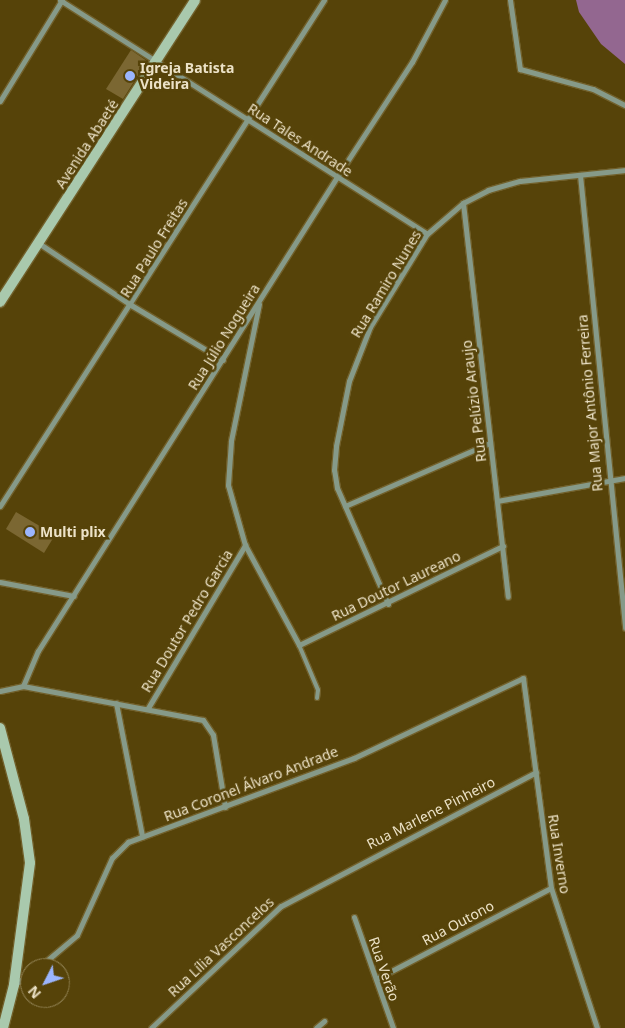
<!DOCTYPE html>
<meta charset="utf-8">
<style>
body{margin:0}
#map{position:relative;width:625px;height:1028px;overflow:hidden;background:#564309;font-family:"Noto Sans",sans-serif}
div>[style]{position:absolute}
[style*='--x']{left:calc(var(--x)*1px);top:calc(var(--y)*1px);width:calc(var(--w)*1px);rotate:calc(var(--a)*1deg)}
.forest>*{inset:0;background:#936790}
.building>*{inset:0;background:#7b6732}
.roads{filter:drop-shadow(1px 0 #71602b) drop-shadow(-1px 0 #71602b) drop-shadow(0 1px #71602b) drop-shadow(0 -1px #71602b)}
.lane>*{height:4px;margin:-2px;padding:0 2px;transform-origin:2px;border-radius:2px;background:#869a89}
.street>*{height:5px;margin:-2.5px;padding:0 2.5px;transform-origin:2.5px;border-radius:2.5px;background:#869a89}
.secondary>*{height:10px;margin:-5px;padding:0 5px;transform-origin:5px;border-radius:5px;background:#a9c9ad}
.dots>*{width:14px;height:14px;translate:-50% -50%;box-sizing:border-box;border:2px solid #564309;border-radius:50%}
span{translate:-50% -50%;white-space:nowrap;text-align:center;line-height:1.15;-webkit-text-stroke:5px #564309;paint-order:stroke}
.poi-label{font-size:14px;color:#ece2c7;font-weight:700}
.left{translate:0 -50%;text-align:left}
.street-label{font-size:14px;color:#ece2c7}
.north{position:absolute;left:20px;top:958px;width:50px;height:50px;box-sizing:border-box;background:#564309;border:1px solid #928355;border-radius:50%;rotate:229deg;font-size:14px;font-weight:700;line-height:20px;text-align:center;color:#ece2c7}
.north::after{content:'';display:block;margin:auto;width:18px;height:22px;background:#9bb5fd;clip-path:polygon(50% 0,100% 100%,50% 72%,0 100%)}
</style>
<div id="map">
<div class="forest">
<div style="clip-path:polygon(576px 0,625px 0,625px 64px,601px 44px,579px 12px)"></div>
</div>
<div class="building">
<div style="clip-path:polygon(131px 50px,147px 61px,123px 99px,106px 89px)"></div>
<div style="clip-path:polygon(16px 512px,55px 535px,44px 553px,6px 529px)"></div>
</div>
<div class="roads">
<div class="lane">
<div style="--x:299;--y:645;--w:49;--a:67.1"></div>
<div style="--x:318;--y:690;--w:8;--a:97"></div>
</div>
<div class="street">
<div style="--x:60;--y:0;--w:435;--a:32.5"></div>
<div style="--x:510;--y:0;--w:70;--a:81.8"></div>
<div style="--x:520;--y:69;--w:76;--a:15.3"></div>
<div style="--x:593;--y:89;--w:36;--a:27"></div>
<div style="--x:0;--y:101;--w:119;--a:-58.5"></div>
<div style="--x:580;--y:175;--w:455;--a:84.3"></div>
<div style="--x:463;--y:203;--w:396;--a:83.5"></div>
<div style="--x:40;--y:244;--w:110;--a:33.8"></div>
<div style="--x:131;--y:305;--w:107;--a:30.9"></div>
<div style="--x:259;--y:304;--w:140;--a:101.6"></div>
<div style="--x:231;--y:441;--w:44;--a:93.9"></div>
<div style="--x:228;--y:485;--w:62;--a:74.2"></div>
<div style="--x:245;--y:545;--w:114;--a:61.6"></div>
<div style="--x:299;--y:645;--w:227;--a:-25.9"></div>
<div style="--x:497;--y:501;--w:130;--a:-10.2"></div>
<div style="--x:0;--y:506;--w:601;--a:-57.37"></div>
<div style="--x:345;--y:506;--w:158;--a:-23.5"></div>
<div style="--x:0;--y:582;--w:75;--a:10.7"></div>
<div style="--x:388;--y:604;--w:127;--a:-113.7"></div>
<div style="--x:337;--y:488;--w:18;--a:-99"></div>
<div style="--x:334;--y:470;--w:24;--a:-85"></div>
<div style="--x:336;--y:446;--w:66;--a:-78.7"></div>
<div style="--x:349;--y:381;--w:58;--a:-68.7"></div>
<div style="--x:370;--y:327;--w:109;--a:-58.5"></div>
<div style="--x:427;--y:234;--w:48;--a:-40.7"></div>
<div style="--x:463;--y:203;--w:28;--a:-27"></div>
<div style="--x:488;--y:190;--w:33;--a:-16"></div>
<div style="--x:520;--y:181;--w:106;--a:-6"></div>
<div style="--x:23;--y:686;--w:38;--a:-67"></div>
<div style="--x:38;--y:651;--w:560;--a:-57.76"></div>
<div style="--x:337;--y:177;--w:137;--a:-56.9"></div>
<div style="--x:412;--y:62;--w:70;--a:-62"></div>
<div style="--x:0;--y:691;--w:24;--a:-12"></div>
<div style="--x:23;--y:686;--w:183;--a:10.7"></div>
<div style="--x:203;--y:720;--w:18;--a:56"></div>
<div style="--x:213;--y:735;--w:73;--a:80.5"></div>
<div style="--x:116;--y:703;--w:136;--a:78.9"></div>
<div style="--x:148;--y:708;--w:190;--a:-59.2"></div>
<div style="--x:354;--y:917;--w:118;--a:70.6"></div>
<div style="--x:38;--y:968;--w:51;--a:-40.2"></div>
<div style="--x:77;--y:935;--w:85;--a:-65.6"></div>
<div style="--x:112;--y:858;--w:23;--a:-45"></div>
<div style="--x:128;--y:842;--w:241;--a:-20.4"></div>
<div style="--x:354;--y:758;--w:187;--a:-25.3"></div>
<div style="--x:523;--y:678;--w:212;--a:82.4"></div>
<div style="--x:551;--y:888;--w:147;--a:71.8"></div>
<div style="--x:376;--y:979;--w:197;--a:-27.5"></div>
<div style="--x:14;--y:985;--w:19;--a:-35"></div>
<div style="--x:151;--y:1028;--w:178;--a:-43.2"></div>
<div style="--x:281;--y:906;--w:288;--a:-27.7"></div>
<div style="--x:316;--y:1028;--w:11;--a:-41"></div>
</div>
<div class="secondary">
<div style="--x:0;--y:302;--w:359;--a:-57.1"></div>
<div style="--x:0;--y:728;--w:94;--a:75.2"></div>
<div style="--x:24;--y:819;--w:44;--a:82.2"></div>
<div style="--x:30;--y:863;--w:123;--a:97.5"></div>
<div style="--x:14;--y:985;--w:44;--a:104.3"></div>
</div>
</div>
<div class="dots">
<div style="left:130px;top:76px;background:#9bb5fd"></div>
<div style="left:30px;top:532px;background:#9bb5fd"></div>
</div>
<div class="poi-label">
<span class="left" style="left:140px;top:76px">Igreja Batista<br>Videira</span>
<span class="left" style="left:40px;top:532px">Multi plix</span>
</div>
<div class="street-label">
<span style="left:300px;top:140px;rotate:33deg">Rua Tales Andrade</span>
<span style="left:87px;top:144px;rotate:-57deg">Avenida Abaeté</span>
<span style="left:154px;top:248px;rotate:-58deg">Rua Paulo Freitas</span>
<span style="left:386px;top:284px;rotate:-59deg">Rua Ramiro Nunes</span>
<span style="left:224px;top:337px;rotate:-58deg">Rua Júlio Nogueira</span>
<span style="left:474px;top:401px;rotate:-97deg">Rua Pelúzio Araujo</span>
<span style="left:590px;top:403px;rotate:-95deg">Rua Major Antônio Ferreira</span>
<span style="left:396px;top:586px;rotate:-26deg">Rua Doutor Laureano</span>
<span style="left:187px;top:621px;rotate:-59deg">Rua Doutor Pedro Garcia</span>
<span style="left:251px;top:784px;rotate:-21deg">Rua Coronel Álvaro Andrade</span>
<span style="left:431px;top:813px;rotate:-27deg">Rua Marlene Pinheiro</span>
<span style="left:559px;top:854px;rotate:81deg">Rua Inverno</span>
<span style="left:458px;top:923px;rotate:-28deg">Rua Outono</span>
<span style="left:221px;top:947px;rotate:-43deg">Rua Lília Vasconcelos</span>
<span style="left:384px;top:969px;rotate:71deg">Rua Verão</span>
</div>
<div class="north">N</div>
</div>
